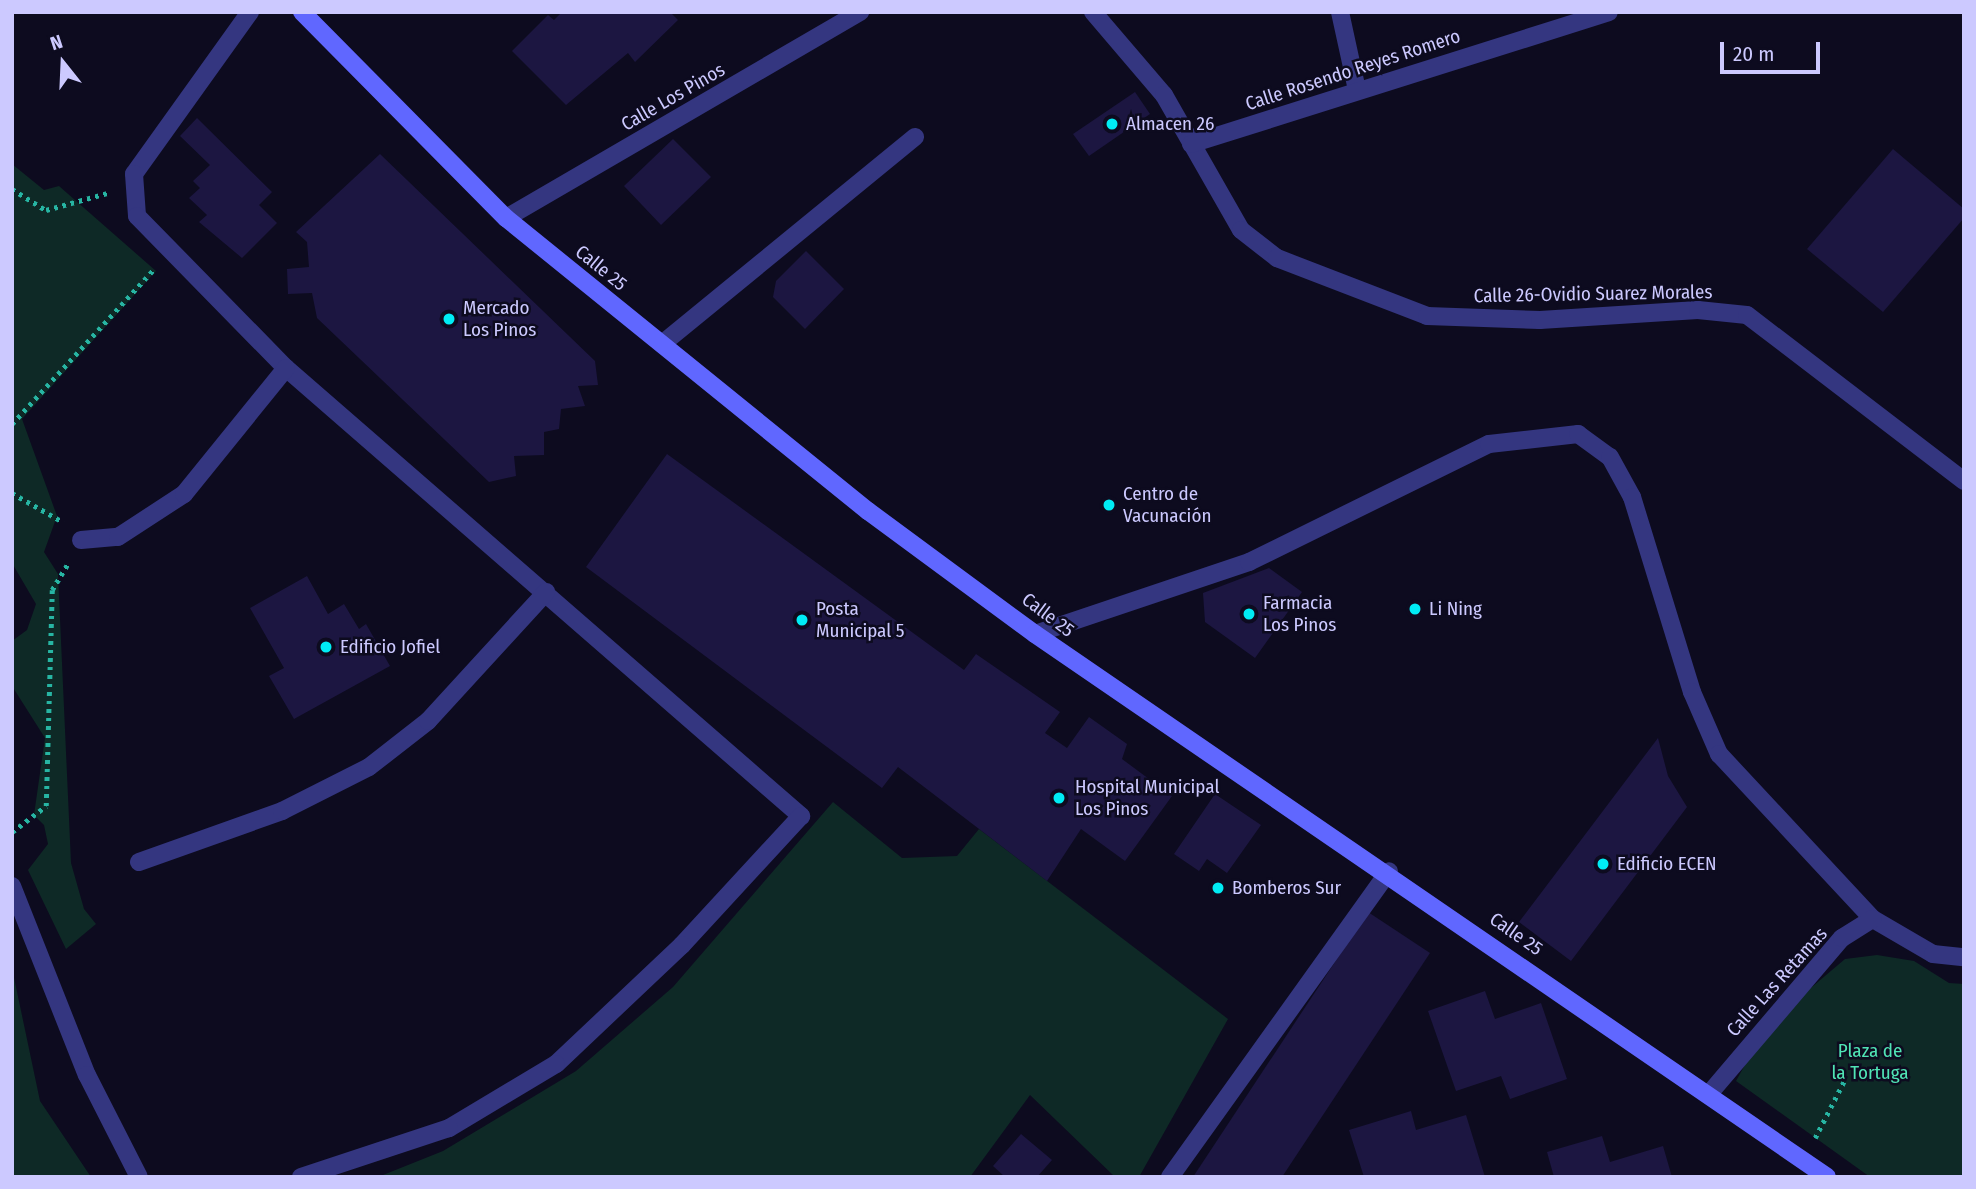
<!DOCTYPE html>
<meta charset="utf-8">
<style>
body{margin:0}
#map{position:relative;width:1976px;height:1189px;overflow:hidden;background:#0d0b1f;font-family:"Fira Sans Condensed",sans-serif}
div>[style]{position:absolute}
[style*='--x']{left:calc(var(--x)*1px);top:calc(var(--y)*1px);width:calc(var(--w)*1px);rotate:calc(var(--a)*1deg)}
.green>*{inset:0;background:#0e2926}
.building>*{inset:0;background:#1c1641}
.path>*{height:4.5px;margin-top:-2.25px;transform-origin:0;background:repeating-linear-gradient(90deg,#27b5a3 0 3.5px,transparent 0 8.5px)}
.street>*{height:18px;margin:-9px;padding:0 9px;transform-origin:9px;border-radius:9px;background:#343680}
.secondary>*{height:18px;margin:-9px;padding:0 9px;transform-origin:9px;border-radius:9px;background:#6067ff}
.dots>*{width:19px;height:19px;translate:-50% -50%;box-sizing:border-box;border:4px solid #0d0b1f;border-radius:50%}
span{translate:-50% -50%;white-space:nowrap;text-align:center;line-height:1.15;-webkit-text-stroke:5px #0d0b1f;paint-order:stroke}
.street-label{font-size:19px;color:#ccc9ff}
.poi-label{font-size:19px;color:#ccc9ff}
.left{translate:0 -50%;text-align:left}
.park-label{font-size:19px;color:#50e4b5}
.frame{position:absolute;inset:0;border:14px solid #ccc9ff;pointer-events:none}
.north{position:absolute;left:28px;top:28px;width:70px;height:70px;-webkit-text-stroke:5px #0d0b1f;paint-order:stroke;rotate:342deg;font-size:19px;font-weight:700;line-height:28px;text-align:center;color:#ccc9ff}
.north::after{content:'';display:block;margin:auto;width:24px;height:32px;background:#ccc9ff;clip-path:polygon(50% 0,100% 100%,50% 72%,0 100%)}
.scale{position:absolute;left:1720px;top:42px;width:100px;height:32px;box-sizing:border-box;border:4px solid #ccc9ff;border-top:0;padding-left:9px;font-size:21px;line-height:24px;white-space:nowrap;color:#ccc9ff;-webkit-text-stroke:5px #0d0b1f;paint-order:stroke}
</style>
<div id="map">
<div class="green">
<div style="clip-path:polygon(12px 164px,44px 190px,59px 186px,156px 271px,22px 419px,57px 516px,44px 552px,58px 574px,71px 863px,84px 909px,96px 924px,66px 949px,28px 870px,48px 844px,44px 825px,34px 815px,45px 738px,12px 686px,12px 641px,27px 630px,36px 604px,12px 563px)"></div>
<div style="clip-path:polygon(833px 802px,902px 858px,957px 856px,979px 829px,1228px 1019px,1139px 1177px,1115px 1177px,1030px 1095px,970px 1177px,378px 1177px,443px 1151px,576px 1071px,673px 987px)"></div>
<div style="clip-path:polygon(1877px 955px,1914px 961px,1949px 983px,1964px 984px,1964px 1177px,1870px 1177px,1736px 1081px,1767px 1025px,1845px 959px)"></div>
<div style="clip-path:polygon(12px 968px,40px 1101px,91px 1177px,12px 1177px)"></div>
</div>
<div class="building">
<div style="clip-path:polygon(562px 12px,670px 12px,678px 20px,635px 62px,628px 53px,566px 105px,512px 51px,548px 15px,554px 20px)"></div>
<div style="clip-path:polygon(1135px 92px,1150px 114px,1089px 156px,1073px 134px)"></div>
<div style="clip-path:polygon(197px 118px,272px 192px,259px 205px,277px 223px,242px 258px,199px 222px,207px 215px,189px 198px,200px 188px,193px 181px,210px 165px,180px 136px)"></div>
<div style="clip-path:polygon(673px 139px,711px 177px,661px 225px,624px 186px)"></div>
<div style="clip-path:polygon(1893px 149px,1964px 209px,1964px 218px,1883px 312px,1807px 249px)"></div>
<div style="clip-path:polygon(380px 154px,595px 361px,598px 385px,578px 386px,585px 406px,561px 409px,559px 429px,544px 432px,544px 455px,514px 456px,516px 476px,489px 482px,317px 318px,312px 293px,288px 294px,287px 269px,309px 267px,307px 242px,296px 232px)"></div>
<div style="clip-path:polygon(806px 251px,844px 289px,805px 329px,773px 297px,776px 281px)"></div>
<div style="clip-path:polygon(667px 454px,964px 670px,976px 654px,1060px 712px,1045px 733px,1067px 748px,1089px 717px,1127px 744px,1122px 759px,1172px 796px,1125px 861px,1081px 829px,1047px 881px,898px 767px,882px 788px,586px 567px)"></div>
<div style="clip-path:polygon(1269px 568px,1302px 592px,1255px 658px,1205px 622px,1203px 593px)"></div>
<div style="clip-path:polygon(307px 576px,328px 614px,344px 604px,359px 629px,366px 624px,390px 666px,294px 719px,269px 676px,284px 668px,250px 608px)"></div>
<div style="clip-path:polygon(1658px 738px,1668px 776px,1687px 807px,1571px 961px,1519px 922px)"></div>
<div style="clip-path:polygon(1215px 794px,1261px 825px,1227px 873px,1207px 859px,1199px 871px,1174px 854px)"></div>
<div style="clip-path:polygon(1368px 912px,1430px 953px,1282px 1177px,1193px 1177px)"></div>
<div style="clip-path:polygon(1485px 991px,1495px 1019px,1541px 1003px,1567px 1079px,1510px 1099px,1501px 1076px,1456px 1091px,1428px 1011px)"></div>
<div style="clip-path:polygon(1411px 1111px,1416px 1130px,1466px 1115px,1485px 1177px,1364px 1177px,1349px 1130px)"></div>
<div style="clip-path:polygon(1021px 1134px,1052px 1160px,1037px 1177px,1005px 1177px,993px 1166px)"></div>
<div style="clip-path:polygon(1602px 1136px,1610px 1162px,1663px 1146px,1672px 1177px,1554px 1177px,1547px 1152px)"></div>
</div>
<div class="path">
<div style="--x:12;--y:189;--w:40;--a:32"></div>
<div style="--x:46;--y:210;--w:67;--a:-15.5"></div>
<div style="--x:12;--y:424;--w:209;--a:-47.5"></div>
<div style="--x:12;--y:493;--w:59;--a:29.6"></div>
<div style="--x:12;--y:832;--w:43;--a:-37.4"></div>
<div style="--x:46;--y:806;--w:216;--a:-88.4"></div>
<div style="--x:52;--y:590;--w:33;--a:-59"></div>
<div style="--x:1815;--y:1138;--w:66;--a:-63"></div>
</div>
<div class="street">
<div style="--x:250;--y:12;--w:199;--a:125.6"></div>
<div style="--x:134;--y:174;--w:42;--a:85.9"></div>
<div style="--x:137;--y:216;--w:213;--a:45.6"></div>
<div style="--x:286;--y:368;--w:683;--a:41.02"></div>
<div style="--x:801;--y:816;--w:176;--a:132.7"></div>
<div style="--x:682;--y:945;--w:173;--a:136.6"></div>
<div style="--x:556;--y:1064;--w:125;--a:149.1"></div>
<div style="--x:449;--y:1128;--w:156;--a:161.7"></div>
<div style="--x:1093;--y:12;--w:109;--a:49.5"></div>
<div style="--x:1164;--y:95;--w:155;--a:60.3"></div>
<div style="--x:1241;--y:230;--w:46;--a:37.9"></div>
<div style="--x:1277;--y:258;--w:161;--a:21.1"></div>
<div style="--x:1427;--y:316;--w:113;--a:2"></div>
<div style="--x:1540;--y:320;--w:158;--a:-3.6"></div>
<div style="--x:1698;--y:310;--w:49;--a:5.8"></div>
<div style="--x:1747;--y:315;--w:273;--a:37.4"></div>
<div style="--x:1340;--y:12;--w:80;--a:77.7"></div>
<div style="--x:1191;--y:144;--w:438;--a:-17.5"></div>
<div style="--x:506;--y:218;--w:410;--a:-30.2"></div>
<div style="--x:662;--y:344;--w:327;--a:-39.3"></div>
<div style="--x:81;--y:540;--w:37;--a:-5"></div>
<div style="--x:118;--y:537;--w:79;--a:-33.1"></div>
<div style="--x:184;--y:494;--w:162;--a:-51"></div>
<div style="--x:1035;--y:634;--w:226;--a:-18.6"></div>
<div style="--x:1249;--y:562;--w:267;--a:-26.2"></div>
<div style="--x:1489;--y:444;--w:90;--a:-6.4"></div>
<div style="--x:1578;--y:434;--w:39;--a:36"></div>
<div style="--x:1610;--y:457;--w:46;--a:61.2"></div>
<div style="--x:1632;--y:497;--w:204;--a:72.9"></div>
<div style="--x:1692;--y:692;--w:68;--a:66.5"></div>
<div style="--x:1719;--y:754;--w:226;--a:47"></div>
<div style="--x:1873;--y:919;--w:69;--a:30.3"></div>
<div style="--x:1933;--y:954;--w:31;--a:6"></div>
<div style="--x:139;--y:862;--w:152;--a:-19.6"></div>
<div style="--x:282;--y:811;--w:97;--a:-26.8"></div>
<div style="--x:369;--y:767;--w:75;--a:-37.9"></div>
<div style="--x:428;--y:721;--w:175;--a:-47.5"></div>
<div style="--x:12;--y:886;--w:203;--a:68.4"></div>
<div style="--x:87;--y:1075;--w:114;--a:63"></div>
<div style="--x:1709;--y:1094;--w:205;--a:-49.6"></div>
<div style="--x:1842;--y:938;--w:36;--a:-32"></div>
<div style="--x:1170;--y:1177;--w:376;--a:-54.4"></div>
</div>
<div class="secondary">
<div style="--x:302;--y:12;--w:290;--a:45.3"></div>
<div style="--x:506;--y:218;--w:466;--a:39"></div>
<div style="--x:868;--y:511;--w:207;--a:36.4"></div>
<div style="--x:1035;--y:634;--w:960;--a:34.43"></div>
</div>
<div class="dots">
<div style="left:1112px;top:124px;background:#00ecf4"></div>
<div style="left:449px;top:319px;background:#00ecf4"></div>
<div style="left:1109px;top:505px;background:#00ecf4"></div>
<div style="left:1415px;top:609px;background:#00ecf4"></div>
<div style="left:1249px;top:614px;background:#00ecf4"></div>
<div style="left:802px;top:620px;background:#00ecf4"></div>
<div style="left:326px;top:647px;background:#00ecf4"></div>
<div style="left:1059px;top:798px;background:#00ecf4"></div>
<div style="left:1603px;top:864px;background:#00ecf4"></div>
<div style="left:1218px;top:888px;background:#00ecf4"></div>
</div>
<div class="street-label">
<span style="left:1353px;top:70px;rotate:-18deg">Calle Rosendo Reyes Romero</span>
<span style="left:673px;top:97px;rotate:-30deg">Calle Los Pinos</span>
<span style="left:601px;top:268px;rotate:39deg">Calle 25</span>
<span style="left:1593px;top:294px;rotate:-1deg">Calle 26-Ovidio Suarez Morales</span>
<span style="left:1048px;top:615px;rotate:37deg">Calle 25</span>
<span style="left:1516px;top:934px;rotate:35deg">Calle 25</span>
<span style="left:1777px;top:982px;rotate:-48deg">Calle Las Retamas</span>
</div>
<div class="poi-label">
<span class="left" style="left:1126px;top:124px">Almacen 26</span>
<span class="left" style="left:463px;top:319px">Mercado<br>Los Pinos</span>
<span class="left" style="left:1123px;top:505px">Centro de<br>Vacunación</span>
<span class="left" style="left:1263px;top:614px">Farmacia<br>Los Pinos</span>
<span class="left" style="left:816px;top:620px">Posta<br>Municipal 5</span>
<span class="left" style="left:1429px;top:609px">Li Ning</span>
<span class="left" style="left:340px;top:647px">Edificio Jofiel</span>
<span class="left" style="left:1075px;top:798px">Hospital Municipal<br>Los Pinos</span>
<span class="left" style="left:1617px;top:864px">Edificio ECEN</span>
<span class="left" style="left:1232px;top:888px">Bomberos Sur</span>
</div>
<div class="park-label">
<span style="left:1870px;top:1062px">Plaza de<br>la Tortuga</span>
</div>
<div class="frame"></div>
<div class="north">N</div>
<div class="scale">20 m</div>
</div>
